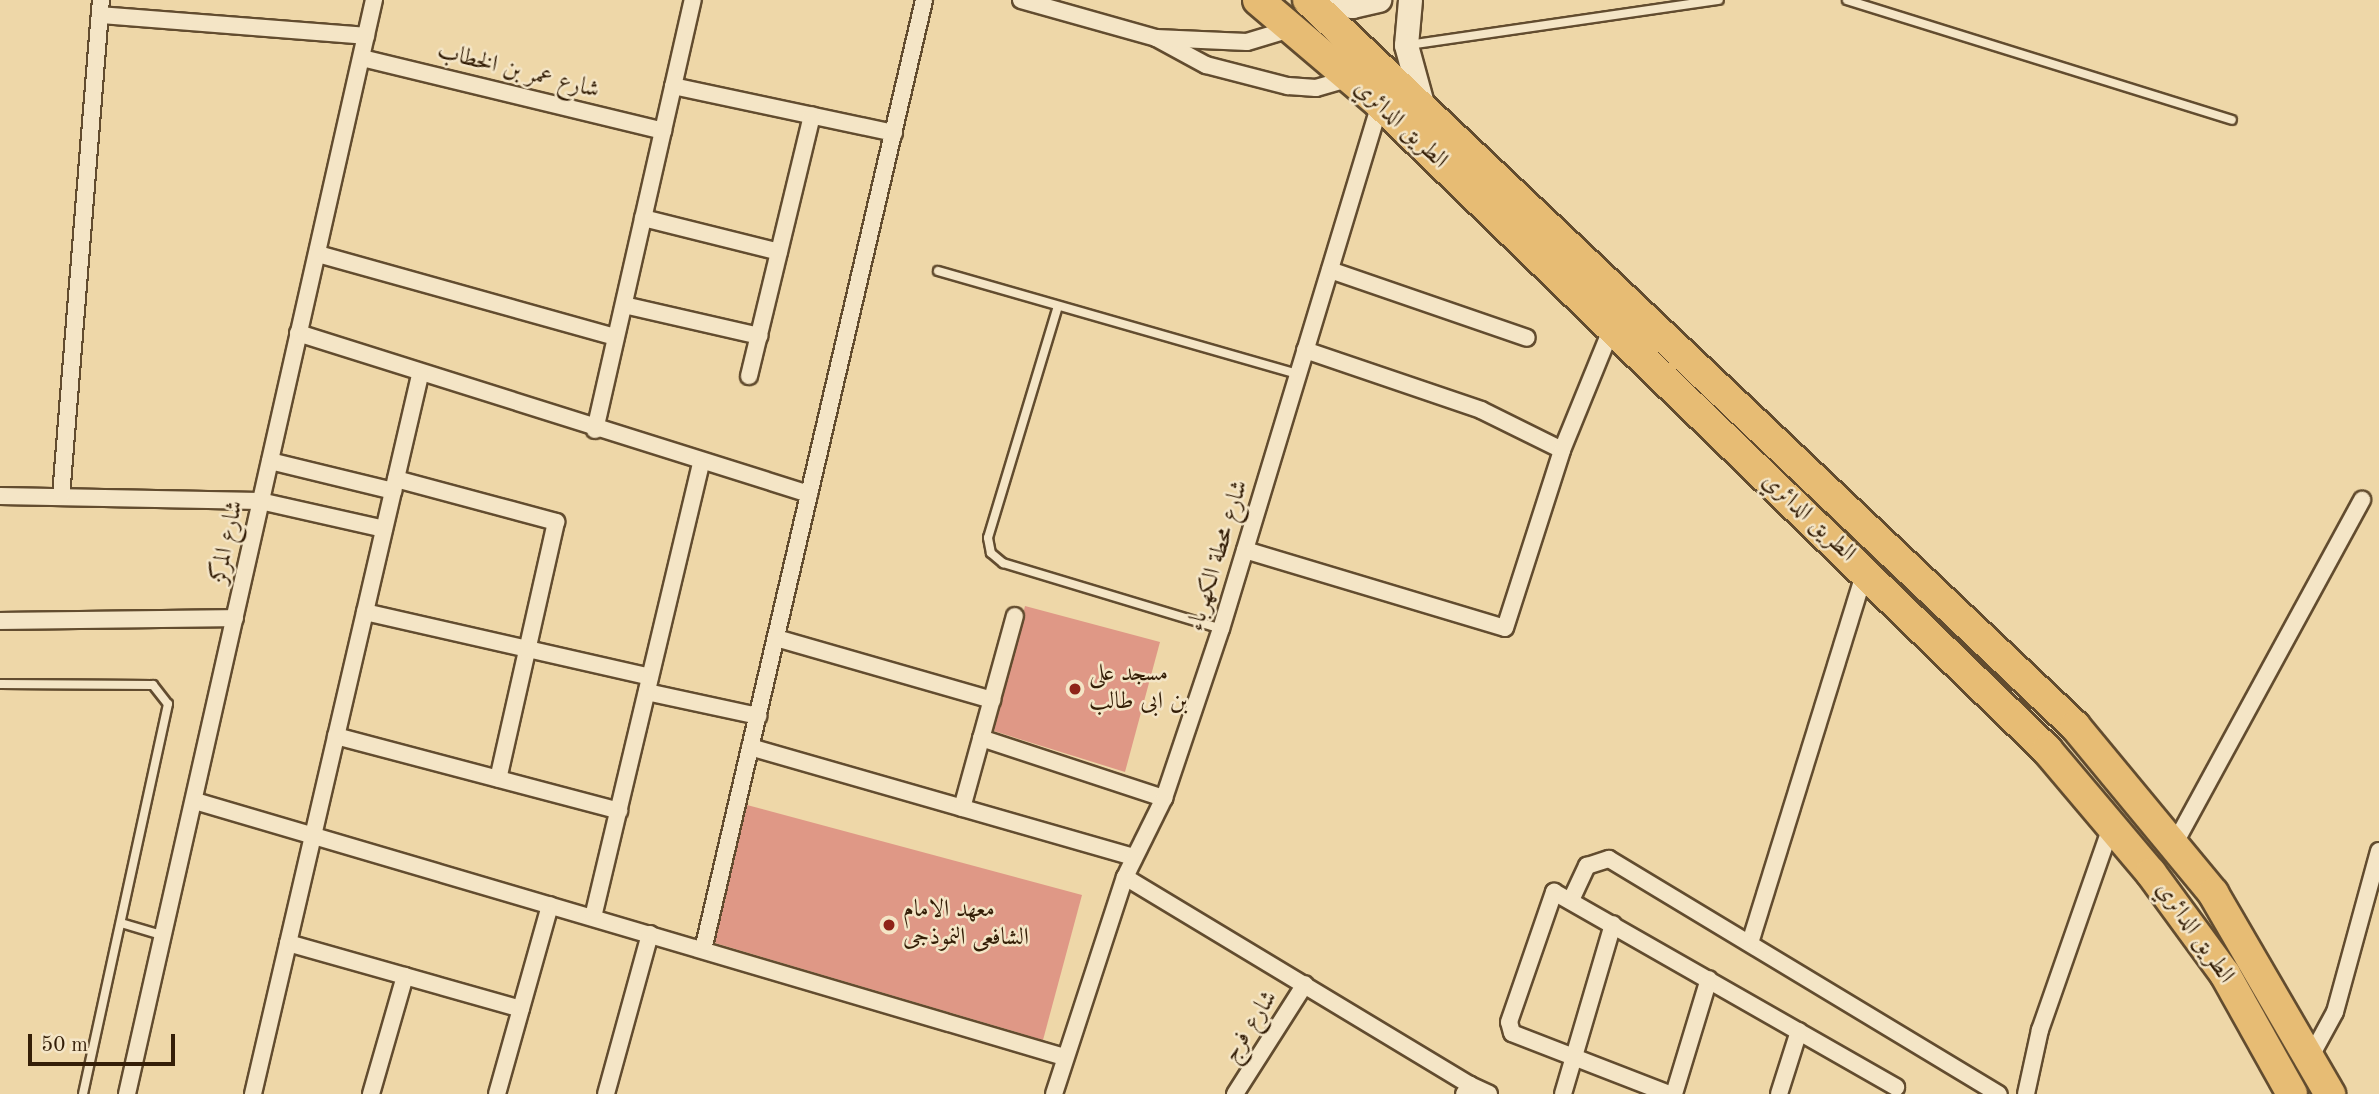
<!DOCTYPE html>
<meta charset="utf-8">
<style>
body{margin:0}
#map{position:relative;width:2379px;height:1094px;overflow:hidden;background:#eed7a8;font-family:"Old Standard TT",Amiri,serif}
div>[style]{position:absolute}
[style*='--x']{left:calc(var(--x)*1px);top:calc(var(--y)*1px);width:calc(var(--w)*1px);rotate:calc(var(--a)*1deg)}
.building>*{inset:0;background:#df9886}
.roads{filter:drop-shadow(2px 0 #624c2f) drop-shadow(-2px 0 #624c2f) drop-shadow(0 2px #624c2f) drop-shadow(0 -2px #624c2f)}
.lane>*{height:8px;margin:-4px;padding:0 4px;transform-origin:4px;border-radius:4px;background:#f4e5c6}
.street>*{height:16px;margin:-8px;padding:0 8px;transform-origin:8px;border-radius:8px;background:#f4e5c6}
.secondary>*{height:23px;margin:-11.5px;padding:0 11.5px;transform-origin:11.5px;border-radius:11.5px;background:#f4e5c6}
.highway>*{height:30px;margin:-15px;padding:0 15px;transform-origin:15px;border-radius:15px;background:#e7bc74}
.dots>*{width:19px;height:19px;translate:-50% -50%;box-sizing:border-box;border:4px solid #f4e5c6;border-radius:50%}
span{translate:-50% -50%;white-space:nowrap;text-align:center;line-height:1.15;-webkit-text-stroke:5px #f4e5c6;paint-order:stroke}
.street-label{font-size:24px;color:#341e07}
.poi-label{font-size:24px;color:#341e07}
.left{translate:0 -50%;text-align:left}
.scale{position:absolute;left:28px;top:1034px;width:147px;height:32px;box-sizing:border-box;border:4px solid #341e07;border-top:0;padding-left:9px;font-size:21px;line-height:24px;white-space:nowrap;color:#341e07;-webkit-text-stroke:5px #f4e5c6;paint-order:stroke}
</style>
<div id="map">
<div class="building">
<div style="clip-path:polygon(1025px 606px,1160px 642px,1125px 772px,994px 731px)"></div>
<div style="clip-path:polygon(747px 805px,1082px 895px,1043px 1040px,715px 943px)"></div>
</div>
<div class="roads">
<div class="lane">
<div style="--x:1847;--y:0;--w:403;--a:17.3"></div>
<div style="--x:1409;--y:45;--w:313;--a:-8.3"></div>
<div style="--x:938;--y:271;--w:374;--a:16"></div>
<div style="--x:1058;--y:306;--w:242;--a:106.8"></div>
<div style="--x:988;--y:538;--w:15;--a:79"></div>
<div style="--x:991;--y:553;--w:16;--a:40"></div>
<div style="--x:1003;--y:563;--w:228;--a:16.8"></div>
<div style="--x:0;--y:684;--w:153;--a:0.4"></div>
<div style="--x:153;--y:685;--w:24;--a:52"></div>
<div style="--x:168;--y:704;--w:399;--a:102.3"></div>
<div style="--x:121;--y:923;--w:46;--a:16.5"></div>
</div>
<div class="street">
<div style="--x:1021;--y:0;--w:140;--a:15.7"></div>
<div style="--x:1156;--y:38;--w:57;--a:28.4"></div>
<div style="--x:1206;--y:65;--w:85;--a:14.4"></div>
<div style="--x:1288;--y:86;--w:28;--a:4"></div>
<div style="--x:1316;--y:88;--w:35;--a:-16"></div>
<div style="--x:100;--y:15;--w:267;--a:4.5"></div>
<div style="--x:1156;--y:38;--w:91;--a:2.5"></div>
<div style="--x:1247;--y:42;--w:45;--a:-16.8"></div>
<div style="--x:362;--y:58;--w:310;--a:13.6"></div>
<div style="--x:673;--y:86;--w:226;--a:12"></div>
<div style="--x:643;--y:218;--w:140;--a:14"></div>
<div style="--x:318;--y:254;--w:309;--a:15.6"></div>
<div style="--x:1330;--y:270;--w:208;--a:19"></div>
<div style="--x:624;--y:305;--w:139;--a:12.9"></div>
<div style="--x:298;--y:333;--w:536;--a:17.49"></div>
<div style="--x:1305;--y:350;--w:186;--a:18.8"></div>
<div style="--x:1481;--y:410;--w:90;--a:26.3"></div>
<div style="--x:749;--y:376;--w:268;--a:-76.4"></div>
<div style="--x:595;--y:430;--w:441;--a:-77.2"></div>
<div style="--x:270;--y:461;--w:127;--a:13.7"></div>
<div style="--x:396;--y:479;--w:166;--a:15"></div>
<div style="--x:556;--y:522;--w:263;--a:102.7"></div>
<div style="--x:0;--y:496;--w:260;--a:1.1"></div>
<div style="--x:260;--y:501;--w:127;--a:12.7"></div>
<div style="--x:61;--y:496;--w:498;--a:-85.4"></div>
<div style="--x:1245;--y:550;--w:271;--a:16.7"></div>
<div style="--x:1505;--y:628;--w:187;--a:-72.2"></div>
<div style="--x:1562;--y:450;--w:130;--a:-67.8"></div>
<div style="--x:365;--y:612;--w:292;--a:12.8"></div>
<div style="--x:0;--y:621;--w:235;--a:-0.7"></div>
<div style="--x:776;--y:638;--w:225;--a:16"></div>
<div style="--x:647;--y:692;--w:114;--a:12.2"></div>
<div style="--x:336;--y:736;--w:293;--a:14.8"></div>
<div style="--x:981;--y:738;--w:193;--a:18.2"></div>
<div style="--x:750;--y:747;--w:398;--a:16"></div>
<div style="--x:195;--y:801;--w:906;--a:16.41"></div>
<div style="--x:962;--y:808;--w:199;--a:-74.6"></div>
<div style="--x:2175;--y:843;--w:391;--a:-61.4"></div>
<div style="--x:1125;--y:877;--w:403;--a:31.1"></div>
<div style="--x:1571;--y:900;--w:38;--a:-65"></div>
<div style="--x:1587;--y:866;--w:23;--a:-18"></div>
<div style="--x:1609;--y:859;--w:455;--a:31.1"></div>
<div style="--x:593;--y:917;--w:468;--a:-76.6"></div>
<div style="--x:288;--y:943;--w:242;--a:15.8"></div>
<div style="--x:1750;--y:943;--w:388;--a:-72.8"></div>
<div style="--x:703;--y:950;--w:975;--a:-76.9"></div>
<div style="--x:2311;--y:1056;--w:50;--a:-61.4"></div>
<div style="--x:2335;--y:1012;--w:167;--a:-74.7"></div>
<div style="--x:127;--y:1094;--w:1122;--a:-77.28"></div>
<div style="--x:253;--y:1094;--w:738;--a:-76.92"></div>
<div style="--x:371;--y:1094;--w:123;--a:-73.9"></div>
<div style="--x:497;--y:1094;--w:196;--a:-74.3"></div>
<div style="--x:606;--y:1094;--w:166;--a:-74.6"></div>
<div style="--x:1054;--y:1094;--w:228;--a:-71.9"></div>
<div style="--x:1125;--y:877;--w:88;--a:-63.7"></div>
<div style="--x:1164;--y:798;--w:178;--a:-71.4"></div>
<div style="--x:1221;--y:629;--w:549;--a:-73.15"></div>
<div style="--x:1235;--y:1094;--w:130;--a:-57.5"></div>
<div style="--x:1464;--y:1094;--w:11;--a:-56"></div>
<div style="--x:1470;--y:1085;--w:21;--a:25"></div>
<div style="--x:1563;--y:1094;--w:177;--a:-73.6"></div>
<div style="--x:1669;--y:1094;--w:168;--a:-158.8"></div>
<div style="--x:1512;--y:1033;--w:11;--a:-105"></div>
<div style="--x:1509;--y:1022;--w:138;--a:-70.9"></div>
<div style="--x:1554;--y:892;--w:394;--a:29.7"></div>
<div style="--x:1674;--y:1094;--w:120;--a:-73.1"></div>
<div style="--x:1779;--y:1094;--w:66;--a:-72.4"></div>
<div style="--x:2026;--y:1094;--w:66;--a:-77.7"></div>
<div style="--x:2040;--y:1030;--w:218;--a:-70.7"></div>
</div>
<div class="secondary">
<div style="--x:1318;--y:0;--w:35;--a:10"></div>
<div style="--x:1352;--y:6;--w:28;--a:-13"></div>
<div style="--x:1410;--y:0;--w:45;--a:95.1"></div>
<div style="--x:1406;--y:45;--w:57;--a:74.7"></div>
</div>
<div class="highway">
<div style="--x:1258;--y:0;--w:160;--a:40.4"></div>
<div style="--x:1380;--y:104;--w:929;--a:44.08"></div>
<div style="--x:2047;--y:750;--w:161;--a:49.8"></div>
<div style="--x:2151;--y:873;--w:125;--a:53.8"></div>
<div style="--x:2225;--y:974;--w:137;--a:60.8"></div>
<div style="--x:1308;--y:0;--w:1056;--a:43.43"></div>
<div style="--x:2075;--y:726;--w:217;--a:50.4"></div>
<div style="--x:2213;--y:893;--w:233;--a:59.8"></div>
</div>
</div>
<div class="dots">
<div style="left:1075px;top:689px;background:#8f2418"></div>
<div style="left:889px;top:925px;background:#8f2418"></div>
</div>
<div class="street-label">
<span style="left:518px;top:72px;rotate:14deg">شارع عمر بن الخطاب</span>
<span style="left:1400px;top:125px;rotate:43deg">الطريق الدائري</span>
<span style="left:1808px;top:518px;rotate:43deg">الطريق الدائري</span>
<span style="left:228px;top:542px;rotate:-78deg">شارع المركز</span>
<span style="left:1219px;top:556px;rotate:-73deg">شارع محطة الكهرباء</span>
<span style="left:2194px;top:933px;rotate:55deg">الطريق الدائري</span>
<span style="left:1251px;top:1027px;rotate:-57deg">شارع فرج</span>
</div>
<div class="poi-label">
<span class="left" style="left:1089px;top:689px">مسجد على<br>بن ابى طالب</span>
<span class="left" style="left:903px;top:925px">معهد الامام<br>الشافعى النموذجى</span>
</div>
<div class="scale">50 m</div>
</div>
